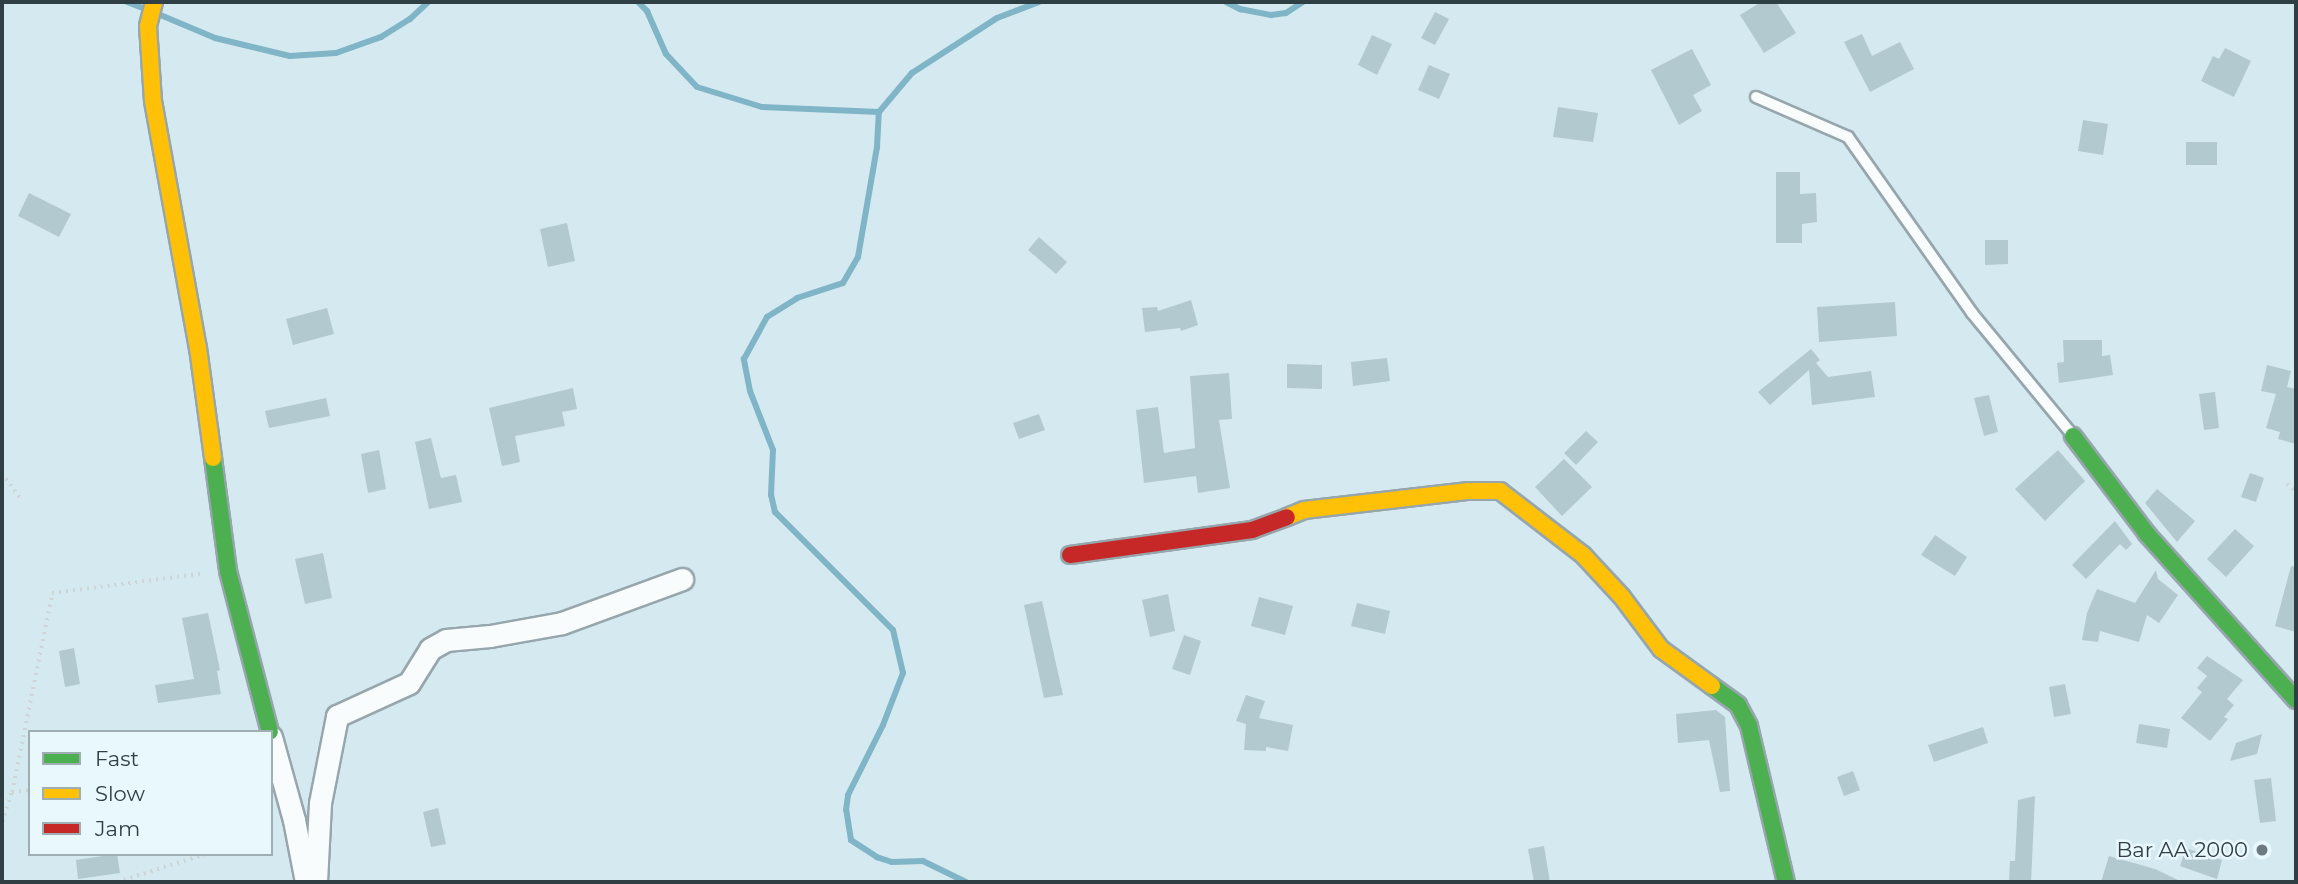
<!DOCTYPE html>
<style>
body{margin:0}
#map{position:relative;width:2298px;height:884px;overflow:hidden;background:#d5e9f0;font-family:Montserrat,sans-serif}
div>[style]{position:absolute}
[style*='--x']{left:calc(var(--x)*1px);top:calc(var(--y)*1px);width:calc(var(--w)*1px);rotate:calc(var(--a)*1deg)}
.stream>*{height:6px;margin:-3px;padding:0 3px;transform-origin:3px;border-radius:3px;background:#80b5c7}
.building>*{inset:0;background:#b2c9d0}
.path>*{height:3.5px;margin-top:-1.75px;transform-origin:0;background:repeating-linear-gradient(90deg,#cfd5d6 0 2px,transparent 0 7px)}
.roads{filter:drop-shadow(2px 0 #96a6ac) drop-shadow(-2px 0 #96a6ac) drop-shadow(0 2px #96a6ac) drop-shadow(0 -2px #96a6ac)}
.lane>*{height:10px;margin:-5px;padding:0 5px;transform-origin:5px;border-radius:5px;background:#f9fcfd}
.street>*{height:21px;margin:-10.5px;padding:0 10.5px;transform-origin:10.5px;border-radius:10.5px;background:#f9fcfd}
.fast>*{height:16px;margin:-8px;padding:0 8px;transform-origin:8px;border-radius:8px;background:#4caf50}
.slow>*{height:16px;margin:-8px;padding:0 8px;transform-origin:8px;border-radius:8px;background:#ffc107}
.jam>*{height:16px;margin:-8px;padding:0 8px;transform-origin:8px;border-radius:8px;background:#c62828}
.dots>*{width:19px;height:19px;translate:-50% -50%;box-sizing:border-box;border:4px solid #e9f8fd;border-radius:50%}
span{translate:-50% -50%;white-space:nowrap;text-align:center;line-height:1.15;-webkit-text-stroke:5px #e9f8fd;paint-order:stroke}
.poi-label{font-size:21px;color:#303f44}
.right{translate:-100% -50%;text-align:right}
.frame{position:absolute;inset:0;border:4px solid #303f44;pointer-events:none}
.legend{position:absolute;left:28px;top:730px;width:245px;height:126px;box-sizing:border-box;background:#e9f8fd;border:2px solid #9faeb3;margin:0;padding:9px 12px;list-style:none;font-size:21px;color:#303f44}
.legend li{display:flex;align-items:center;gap:14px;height:35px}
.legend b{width:35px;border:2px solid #9faeb3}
</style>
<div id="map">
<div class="stream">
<div style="--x:127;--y:2;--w:19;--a:21"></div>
<div style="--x:638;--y:2;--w:13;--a:45"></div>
<div style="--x:647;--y:11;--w:47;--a:66.2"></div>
<div style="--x:666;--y:54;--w:45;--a:46.8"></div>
<div style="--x:697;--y:87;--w:68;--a:17.1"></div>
<div style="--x:762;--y:107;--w:117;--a:2.4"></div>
<div style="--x:1226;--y:2;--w:16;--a:27"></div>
<div style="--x:1240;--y:9;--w:32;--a:11"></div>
<div style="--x:1271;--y:15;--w:15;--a:-8"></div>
<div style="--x:1286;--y:13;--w:20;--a:-33"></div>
<div style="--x:158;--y:14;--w:62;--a:22.8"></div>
<div style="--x:215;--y:38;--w:77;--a:13.5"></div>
<div style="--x:290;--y:56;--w:46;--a:-3.7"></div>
<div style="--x:336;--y:53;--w:48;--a:-19.6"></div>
<div style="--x:381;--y:37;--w:34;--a:-32"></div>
<div style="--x:410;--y:19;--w:25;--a:-43"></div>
<div style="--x:966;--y:882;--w:48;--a:-154"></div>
<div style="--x:923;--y:861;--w:31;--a:178"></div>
<div style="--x:892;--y:862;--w:16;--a:-162"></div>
<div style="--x:877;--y:857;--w:31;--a:-147"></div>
<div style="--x:851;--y:840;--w:30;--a:-99"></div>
<div style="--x:846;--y:810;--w:15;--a:-82"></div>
<div style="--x:848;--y:795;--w:78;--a:-63.4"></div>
<div style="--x:883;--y:725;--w:56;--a:-69"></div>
<div style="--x:903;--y:673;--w:44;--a:-103.1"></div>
<div style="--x:893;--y:630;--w:167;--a:-135"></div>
<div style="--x:775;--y:512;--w:17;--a:-103"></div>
<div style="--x:771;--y:495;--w:45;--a:-87.5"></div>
<div style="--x:773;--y:450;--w:63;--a:-111.3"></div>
<div style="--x:750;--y:391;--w:33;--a:-101"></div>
<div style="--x:744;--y:359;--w:48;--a:-61.3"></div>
<div style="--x:767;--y:317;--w:36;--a:-32"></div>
<div style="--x:797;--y:298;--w:48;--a:-18.1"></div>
<div style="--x:843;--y:283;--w:30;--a:-60"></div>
<div style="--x:858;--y:257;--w:112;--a:-80.2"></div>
<div style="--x:877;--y:147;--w:35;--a:-87"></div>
<div style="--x:879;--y:112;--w:51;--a:-49.8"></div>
<div style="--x:912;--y:73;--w:101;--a:-32.9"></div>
<div style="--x:997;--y:18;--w:45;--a:-20.9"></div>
</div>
<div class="building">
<div style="clip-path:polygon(1761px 2px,1776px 2px,1796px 33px,1764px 53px,1740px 15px)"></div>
<div style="clip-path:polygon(1435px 12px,1449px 19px,1435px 45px,1421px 38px)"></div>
<div style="clip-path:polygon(1862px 34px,1872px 56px,1900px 42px,1914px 69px,1870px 92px,1844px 42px)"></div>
<div style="clip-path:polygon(1372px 35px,1392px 44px,1377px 75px,1358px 65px)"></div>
<div style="clip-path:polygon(2225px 48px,2251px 61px,2234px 97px,2201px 81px,2213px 56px,2219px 59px)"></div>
<div style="clip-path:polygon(1692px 49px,1711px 85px,1693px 95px,1702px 111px,1679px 125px,1651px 70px)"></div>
<div style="clip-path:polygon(1429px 65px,1450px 74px,1439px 99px,1418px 90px)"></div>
<div style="clip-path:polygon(1558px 107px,1598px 113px,1593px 142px,1553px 137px)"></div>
<div style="clip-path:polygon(2083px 120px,2108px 124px,2103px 155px,2078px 151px)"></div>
<div style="clip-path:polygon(2186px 142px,2217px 142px,2217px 165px,2186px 165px)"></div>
<div style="clip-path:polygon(1776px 172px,1800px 172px,1800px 194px,1816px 193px,1817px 222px,1802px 224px,1802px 243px,1776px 243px)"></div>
<div style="clip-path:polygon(29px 193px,71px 214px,59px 237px,18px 216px)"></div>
<div style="clip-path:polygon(567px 223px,575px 261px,548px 267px,540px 229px)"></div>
<div style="clip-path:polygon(1039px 237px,1067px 262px,1056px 274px,1028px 250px)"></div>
<div style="clip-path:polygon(1985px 240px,2008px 240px,2008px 264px,1985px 265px)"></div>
<div style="clip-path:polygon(1191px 300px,1198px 325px,1181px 331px,1180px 328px,1145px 332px,1142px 308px,1157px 307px,1158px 311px)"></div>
<div style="clip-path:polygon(1895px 302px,1897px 336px,1819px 342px,1817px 307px)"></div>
<div style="clip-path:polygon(327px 308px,334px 334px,293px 345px,286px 319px)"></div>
<div style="clip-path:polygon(2063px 340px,2102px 340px,2102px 356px,2110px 355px,2113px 375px,2059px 383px,2057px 363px,2064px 362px)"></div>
<div style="clip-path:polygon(1811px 349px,1820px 360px,1816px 363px,1828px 377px,1871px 371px,1875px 397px,1812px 405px,1809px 370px,1770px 405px,1758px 392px)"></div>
<div style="clip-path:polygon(1387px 358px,1390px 381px,1353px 386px,1351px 362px)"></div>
<div style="clip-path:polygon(1287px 364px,1322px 365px,1322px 389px,1287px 388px)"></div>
<div style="clip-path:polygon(2267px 365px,2291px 371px,2287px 387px,2296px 389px,2296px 444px,2278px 439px,2280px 432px,2266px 428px,2276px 394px,2261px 391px)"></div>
<div style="clip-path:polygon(1229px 373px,1232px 419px,1219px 420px,1230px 488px,1198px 493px,1196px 476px,1144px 483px,1136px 410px,1158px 407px,1164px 453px,1195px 448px,1190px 376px)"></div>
<div style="clip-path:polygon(573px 388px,577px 409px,562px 412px,565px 426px,515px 436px,520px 462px,502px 466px,489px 408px)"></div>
<div style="clip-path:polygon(2215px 392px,2219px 428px,2204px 430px,2199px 394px)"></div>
<div style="clip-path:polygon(1989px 395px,1998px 432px,1984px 436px,1974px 398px)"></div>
<div style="clip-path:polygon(326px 398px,330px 416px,269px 428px,265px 411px)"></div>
<div style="clip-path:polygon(1039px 414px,1045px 430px,1019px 439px,1013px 423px)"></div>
<div style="clip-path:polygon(1586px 431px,1598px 442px,1576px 465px,1564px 453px)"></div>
<div style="clip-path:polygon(431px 438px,441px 478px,456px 475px,462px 502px,429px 509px,415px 442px)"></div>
<div style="clip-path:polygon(379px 450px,386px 489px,368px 493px,361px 454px)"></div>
<div style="clip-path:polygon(2058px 450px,2085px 481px,2045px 521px,2015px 489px)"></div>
<div style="clip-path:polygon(1564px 459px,1592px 487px,1562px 516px,1535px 487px)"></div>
<div style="clip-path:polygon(2250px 473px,2264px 478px,2256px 502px,2241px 497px)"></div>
<div style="clip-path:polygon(2157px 489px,2195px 521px,2177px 542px,2145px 503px)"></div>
<div style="clip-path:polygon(2115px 521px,2132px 544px,2126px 550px,2120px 544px,2086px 579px,2072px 565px)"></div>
<div style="clip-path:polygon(2235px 529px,2254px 546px,2226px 577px,2207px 559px)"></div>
<div style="clip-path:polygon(1935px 535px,1967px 557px,1955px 576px,1921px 555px)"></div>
<div style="clip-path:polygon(323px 553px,332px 598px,305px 604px,295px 559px)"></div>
<div style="clip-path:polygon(2291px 566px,2296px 567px,2296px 632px,2275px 626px)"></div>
<div style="clip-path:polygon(2156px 570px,2158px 579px,2178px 595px,2159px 623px,2147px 615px,2139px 642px,2100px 631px,2098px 642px,2082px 640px,2087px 613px,2097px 589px,2135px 603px)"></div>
<div style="clip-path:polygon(1168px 594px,1175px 631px,1150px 637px,1142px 600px)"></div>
<div style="clip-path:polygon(1259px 597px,1293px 606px,1285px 635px,1251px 626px)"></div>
<div style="clip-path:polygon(1042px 601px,1063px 695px,1044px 698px,1024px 605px)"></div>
<div style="clip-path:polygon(1357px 603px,1390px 611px,1385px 634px,1351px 626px)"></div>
<div style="clip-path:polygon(208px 613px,220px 670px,217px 671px,221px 694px,158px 703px,155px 685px,194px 679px,182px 618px)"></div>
<div style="clip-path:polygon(1184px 635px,1201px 641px,1190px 675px,1172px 669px)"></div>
<div style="clip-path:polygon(74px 648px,80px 684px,65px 687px,59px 651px)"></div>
<div style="clip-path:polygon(2207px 656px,2243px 680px,2227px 699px,2234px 705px,2224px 717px,2228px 719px,2210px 741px,2181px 718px,2202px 692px,2197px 688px,2207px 676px,2197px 668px)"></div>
<div style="clip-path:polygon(2065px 684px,2071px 714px,2054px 717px,2049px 687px)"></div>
<div style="clip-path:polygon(1246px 695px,1265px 701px,1259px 718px,1293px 725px,1288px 751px,1266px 747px,1266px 751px,1244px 750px,1246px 724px,1236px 721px)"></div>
<div style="clip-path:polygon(1716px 710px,1725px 717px,1730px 791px,1720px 792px,1709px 740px,1678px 743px,1676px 714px)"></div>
<div style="clip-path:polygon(2139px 724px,2170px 729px,2167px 748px,2136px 743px)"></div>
<div style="clip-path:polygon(1983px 727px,1988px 743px,1934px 762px,1928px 745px)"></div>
<div style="clip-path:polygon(2262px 734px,2257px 754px,2230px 761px,2236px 743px)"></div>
<div style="clip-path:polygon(1853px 771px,1860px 790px,1844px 796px,1837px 777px)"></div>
<div style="clip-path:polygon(2271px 778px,2276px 821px,2260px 823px,2254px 780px)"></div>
<div style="clip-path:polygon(2035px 796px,2031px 882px,2009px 882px,2010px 861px,2015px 861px,2018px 800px)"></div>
<div style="clip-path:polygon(438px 808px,446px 844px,431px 847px,423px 812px)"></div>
<div style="clip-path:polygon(1544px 846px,1550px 882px,1534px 882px,1528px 849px)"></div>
<div style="clip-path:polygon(2186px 848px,2222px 860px,2217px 879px,2180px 866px)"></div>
<div style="clip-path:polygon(117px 854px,120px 873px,78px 879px,76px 860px)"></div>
<div style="clip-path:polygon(2109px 856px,2155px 869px,2178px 880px,2177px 882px,2101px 882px)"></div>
</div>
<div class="path">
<div style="--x:2;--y:473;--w:34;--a:54"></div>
<div style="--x:2287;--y:484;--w:11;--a:38"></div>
<div style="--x:12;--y:792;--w:203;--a:-78.6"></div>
<div style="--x:52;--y:593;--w:154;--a:-7.4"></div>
<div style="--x:2;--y:822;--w:32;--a:-72"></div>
<div style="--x:12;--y:792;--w:18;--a:-6"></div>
<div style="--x:117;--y:882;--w:93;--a:-17.5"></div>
</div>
<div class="roads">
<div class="lane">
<div style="--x:1756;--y:97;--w:100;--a:23.5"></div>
<div style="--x:1848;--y:137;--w:215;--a:54.8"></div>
<div style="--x:1972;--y:313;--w:156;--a:50.5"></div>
</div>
<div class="street">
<div style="--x:271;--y:737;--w:86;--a:74.5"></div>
<div style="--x:294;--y:820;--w:63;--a:79"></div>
<div style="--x:316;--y:882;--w:79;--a:-87.1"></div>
<div style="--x:320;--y:803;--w:89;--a:-78.9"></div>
<div style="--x:337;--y:716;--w:79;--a:-24.6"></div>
<div style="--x:409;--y:683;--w:40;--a:-58"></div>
<div style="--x:430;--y:649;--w:18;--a:-29"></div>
<div style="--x:446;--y:640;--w:44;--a:-5.2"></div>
<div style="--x:490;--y:636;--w:73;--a:-10.2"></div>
<div style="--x:562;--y:623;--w:128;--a:-20.1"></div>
</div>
<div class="fast">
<div style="--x:2073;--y:436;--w:123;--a:52.9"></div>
<div style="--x:2147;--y:534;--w:223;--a:48.1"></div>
<div style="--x:213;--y:458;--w:114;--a:82.4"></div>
<div style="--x:228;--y:571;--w:166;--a:75.4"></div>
<div style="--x:1712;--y:686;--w:32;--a:36"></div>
<div style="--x:1738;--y:705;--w:24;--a:62"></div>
<div style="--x:1749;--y:726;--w:160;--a:76.7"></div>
</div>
<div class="slow">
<div style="--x:154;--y:2;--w:25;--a:104"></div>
<div style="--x:148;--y:26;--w:75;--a:86.2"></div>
<div style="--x:153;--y:101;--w:251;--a:79.7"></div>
<div style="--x:198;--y:348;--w:111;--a:82.2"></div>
<div style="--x:1287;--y:517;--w:18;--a:-22"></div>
<div style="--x:1304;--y:510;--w:166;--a:-6.6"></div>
<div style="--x:1469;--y:491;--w:31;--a:0"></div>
<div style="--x:1500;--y:491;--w:105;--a:37.6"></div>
<div style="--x:1583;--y:555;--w:57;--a:47.1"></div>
<div style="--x:1622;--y:597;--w:65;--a:53.1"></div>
<div style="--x:1661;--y:649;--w:63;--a:36"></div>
</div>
<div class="jam">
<div style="--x:1070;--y:555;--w:184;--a:-7.8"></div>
<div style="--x:1252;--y:530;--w:37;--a:-20"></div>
</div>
</div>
<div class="dots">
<div style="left:2262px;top:850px;background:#6a7a80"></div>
</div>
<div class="poi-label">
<span class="right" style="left:2248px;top:850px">Bar AA 2000</span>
</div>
<div class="frame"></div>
<ul class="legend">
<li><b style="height:9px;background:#4caf50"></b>Fast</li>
<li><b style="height:9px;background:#ffc107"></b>Slow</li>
<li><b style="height:9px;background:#c62828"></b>Jam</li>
</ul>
</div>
